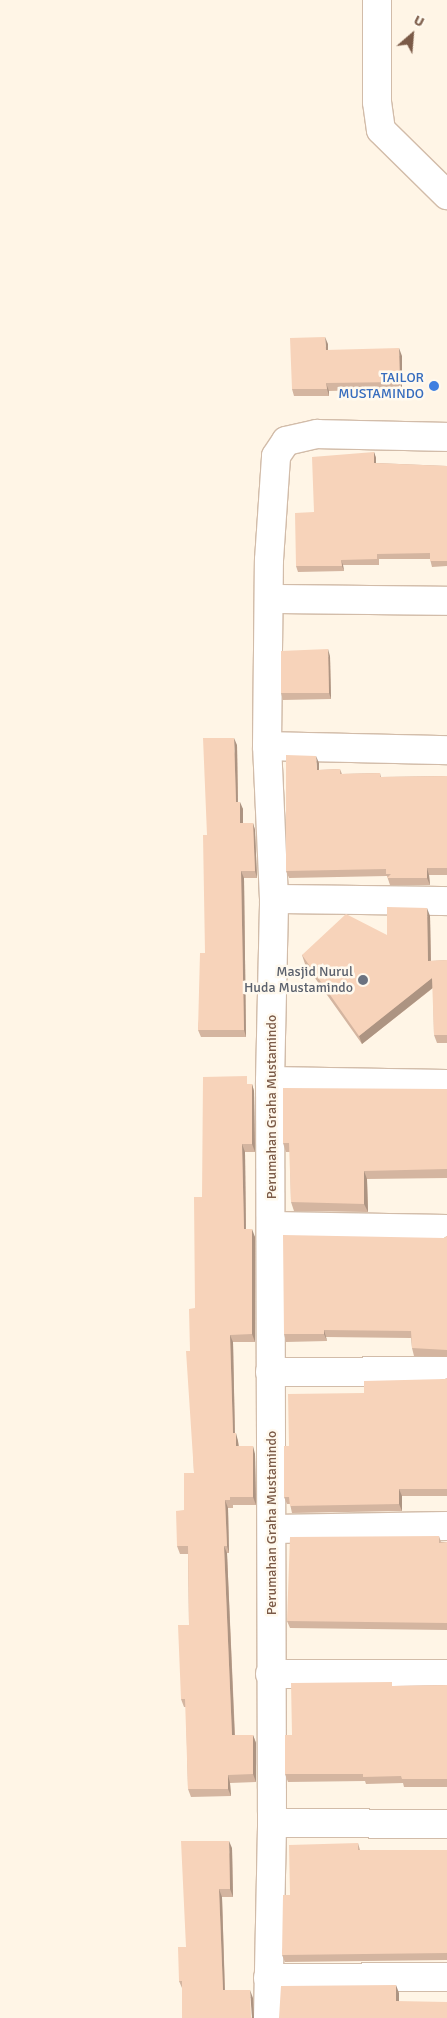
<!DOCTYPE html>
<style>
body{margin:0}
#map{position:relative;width:447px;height:2018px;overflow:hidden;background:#fff5e6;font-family:Signika,sans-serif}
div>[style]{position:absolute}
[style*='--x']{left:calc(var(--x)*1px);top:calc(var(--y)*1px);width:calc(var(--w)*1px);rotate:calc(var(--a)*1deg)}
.roads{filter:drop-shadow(1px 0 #d2bca9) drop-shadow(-1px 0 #d2bca9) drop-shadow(0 1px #d2bca9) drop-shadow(0 -1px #d2bca9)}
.minor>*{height:28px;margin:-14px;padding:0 14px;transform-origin:14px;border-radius:14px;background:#fff}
.wall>*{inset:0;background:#d4b5a0}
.shaded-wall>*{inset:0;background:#ad9482}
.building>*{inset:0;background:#f7d3ba}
.dots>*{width:14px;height:14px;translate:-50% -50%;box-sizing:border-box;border:2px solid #fff9ee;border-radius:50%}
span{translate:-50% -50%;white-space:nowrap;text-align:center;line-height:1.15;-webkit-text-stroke:5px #fff9ee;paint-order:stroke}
.shop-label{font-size:14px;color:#366cbe}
.right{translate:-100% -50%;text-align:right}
.worship-label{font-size:14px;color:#5b616d}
.street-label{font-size:14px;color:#7b5a47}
.north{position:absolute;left:387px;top:10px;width:50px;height:50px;-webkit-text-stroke:4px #fff9ee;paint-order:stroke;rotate:27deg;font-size:14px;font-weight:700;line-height:20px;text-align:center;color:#7b5a47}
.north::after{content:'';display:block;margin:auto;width:18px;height:22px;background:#7b5a47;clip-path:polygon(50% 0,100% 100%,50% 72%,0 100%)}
</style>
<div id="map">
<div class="roads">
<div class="minor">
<div style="--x:377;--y:0;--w:102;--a:90"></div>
<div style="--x:377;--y:102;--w:28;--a:82"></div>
<div style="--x:381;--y:130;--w:93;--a:44.6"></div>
<div style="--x:269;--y:599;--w:178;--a:0.6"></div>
<div style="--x:267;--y:746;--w:186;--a:-89.4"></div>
<div style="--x:269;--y:560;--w:104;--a:-86.1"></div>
<div style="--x:276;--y:456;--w:18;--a:-56"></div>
<div style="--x:286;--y:441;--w:32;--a:-13"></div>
<div style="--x:317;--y:434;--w:130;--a:1.3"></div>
<div style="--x:274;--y:899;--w:173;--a:0.7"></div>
<div style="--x:270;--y:1081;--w:177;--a:1"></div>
<div style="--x:272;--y:1226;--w:175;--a:1"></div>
<div style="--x:270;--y:1372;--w:177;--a:-0.3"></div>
<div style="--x:273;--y:1529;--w:174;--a:-1"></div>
<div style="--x:270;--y:1674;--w:177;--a:0"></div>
<div style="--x:272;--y:1823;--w:175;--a:0.3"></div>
<div style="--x:268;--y:1978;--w:179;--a:-0.3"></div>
<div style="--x:268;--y:2018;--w:195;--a:-88.8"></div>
<div style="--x:272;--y:1823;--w:742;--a:-90.15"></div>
<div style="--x:270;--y:1081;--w:182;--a:-88.7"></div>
<div style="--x:274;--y:899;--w:153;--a:-92.6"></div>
<div style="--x:267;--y:746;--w:180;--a:1.3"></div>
</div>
</div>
<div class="wall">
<div style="clip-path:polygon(328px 344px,328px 350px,402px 356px,402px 389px,329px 391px,329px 396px,294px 396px,292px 389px)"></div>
<div style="clip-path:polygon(374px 452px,376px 458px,376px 463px,447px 466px,447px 566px,432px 567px,430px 559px,379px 559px,379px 565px,343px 565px,344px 571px,298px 572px,296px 566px,314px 512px)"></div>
<div style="clip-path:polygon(330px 656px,331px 699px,283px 700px,281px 693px)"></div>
<div style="clip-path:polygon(237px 745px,238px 802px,243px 809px,243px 823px,253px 823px,255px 830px,257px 878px,244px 878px,246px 1037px,201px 1037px,198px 1030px,205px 953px,207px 835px)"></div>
<div style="clip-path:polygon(319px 763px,319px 770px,340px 769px,342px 774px,380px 773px,381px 777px,447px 776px,447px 875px,429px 875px,430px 885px,390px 885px,387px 876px,289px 878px,286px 871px)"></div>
<div style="clip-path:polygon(430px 916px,431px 961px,447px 960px,447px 1043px,437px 1043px,434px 1035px,433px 988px,362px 1044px,305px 964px,302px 955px,387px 935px)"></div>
<div style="clip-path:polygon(250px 1084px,252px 1084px,254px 1091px,255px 1152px,245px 1152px,246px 1229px,255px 1237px,255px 1342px,233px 1342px,235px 1433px,238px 1441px,239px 1446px,255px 1454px,256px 1505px,233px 1505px,233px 1508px,228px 1508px,229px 1553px,227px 1553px,235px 1735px,253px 1735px,256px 1743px,256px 1782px,230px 1783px,231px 1796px,191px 1797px,188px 1789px,186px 1707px,184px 1707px,181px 1699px,189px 1625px,188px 1554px,180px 1554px,177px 1546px,184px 1510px,194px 1473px,190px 1351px,195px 1308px,202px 1197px)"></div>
<div style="clip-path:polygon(447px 1089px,447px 1178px,367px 1179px,368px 1212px,294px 1211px,291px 1202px,290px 1152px,286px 1152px,283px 1143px)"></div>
<div style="clip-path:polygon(447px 1236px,447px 1357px,414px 1356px,412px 1348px,411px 1338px,326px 1337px,327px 1341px,286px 1342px,284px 1334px)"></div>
<div style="clip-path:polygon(447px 1378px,447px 1496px,402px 1496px,402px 1511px,292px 1513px,290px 1504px,287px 1504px,284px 1497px,289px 1446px,364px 1393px,445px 1379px)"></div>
<div style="clip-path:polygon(439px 1536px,441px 1542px,447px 1542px,447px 1630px,290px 1628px,287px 1621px)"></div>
<div style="clip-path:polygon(447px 1685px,447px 1787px,404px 1787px,403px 1783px,366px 1784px,365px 1781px,288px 1782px,285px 1774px,292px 1735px,393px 1686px)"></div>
<div style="clip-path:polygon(358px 1843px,360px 1850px,447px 1850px,447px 1960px,285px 1962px,282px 1955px,290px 1895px)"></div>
<div style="clip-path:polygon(232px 1848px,233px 1897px,222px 1897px,225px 1990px,253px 1998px,182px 1988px,179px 1981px,186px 1947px)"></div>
</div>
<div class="shaded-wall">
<div style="clip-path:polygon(325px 337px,328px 344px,328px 357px,326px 350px)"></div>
<div style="clip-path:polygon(399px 348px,402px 356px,402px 389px,400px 382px)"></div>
<div style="clip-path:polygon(326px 383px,329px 391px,329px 396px,327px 389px)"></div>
<div style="clip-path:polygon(374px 452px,376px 458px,376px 469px,374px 463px)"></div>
<div style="clip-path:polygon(341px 560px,343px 565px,344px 571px,342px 566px)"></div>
<div style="clip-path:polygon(328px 649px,330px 656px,331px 699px,329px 693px)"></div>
<div style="clip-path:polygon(234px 738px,237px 745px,238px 809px,236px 802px)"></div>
<div style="clip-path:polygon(316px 756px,319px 763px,319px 777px,317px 770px)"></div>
<div style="clip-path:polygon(240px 802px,243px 809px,243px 830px,240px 823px)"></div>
<div style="clip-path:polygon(253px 823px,255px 830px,257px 878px,255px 871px)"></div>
<div style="clip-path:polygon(427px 868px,429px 875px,430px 885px,427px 878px)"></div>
<div style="clip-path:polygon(241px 871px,244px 878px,246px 1037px,244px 1030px)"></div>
<div style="clip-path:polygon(427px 908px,430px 916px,431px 969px,428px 961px)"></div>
<div style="clip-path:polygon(432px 978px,435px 986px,362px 1044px,359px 1036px)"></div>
<div style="clip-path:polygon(252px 1084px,254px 1091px,255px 1152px,252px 1144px)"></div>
<div style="clip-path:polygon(242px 1144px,245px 1152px,246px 1237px,244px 1229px)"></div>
<div style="clip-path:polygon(364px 1171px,367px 1179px,368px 1212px,364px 1204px)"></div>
<div style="clip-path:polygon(252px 1229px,255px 1237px,255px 1342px,252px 1334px)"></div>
<div style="clip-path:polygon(324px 1330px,326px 1337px,327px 1341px,324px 1334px)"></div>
<div style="clip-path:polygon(230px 1335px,233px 1342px,235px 1441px,233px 1433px)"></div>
<div style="clip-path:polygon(236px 1433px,238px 1441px,239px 1454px,236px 1446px)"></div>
<div style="clip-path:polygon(253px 1446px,255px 1454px,256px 1505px,253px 1497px)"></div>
<div style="clip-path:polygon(399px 1489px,402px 1496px,402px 1511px,399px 1504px)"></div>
<div style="clip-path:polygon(225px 1500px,228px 1508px,229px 1553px,227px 1546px)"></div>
<div style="clip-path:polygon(224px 1546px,227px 1553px,235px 1743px,232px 1735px)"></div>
<div style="clip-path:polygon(253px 1735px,256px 1743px,256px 1782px,253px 1774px)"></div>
<div style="clip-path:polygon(228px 1775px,230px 1783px,231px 1796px,228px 1789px)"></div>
<div style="clip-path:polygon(229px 1841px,232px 1848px,233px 1897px,230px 1889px)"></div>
<div style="clip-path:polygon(219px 1889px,222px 1897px,225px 1998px,223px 1990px)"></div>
<div style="clip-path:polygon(396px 1985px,399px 1993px,399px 2009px,396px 2001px)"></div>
<div style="clip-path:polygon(250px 1990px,253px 1998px,254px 2018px,252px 2018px)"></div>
</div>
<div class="building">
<div style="clip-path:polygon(325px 337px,326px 350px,399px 348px,400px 382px,326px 383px,327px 389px,292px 389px,290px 338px)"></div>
<div style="clip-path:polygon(374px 452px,374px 463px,447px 466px,447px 561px,430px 561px,430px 553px,377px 554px,377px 559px,341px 560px,342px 566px,296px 566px,295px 513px,314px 512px,312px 457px)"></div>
<div style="clip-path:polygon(328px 649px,329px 693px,281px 693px,281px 651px)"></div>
<div style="clip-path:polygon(203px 738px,234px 738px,236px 802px,240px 802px,240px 823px,253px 823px,255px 871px,241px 871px,244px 1030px,198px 1030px,200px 953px,205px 953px,203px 835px,207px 835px)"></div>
<div style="clip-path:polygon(286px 755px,316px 756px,317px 770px,340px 769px,340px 774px,380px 773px,380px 777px,447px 776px,447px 868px,427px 868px,427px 878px,387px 878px,391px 874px,386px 874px,386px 869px,286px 871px)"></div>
<div style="clip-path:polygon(387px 907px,427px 908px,428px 961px,447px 960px,447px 1035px,434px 1035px,432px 978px,359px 1036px,302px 955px,346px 914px,387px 935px)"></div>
<div style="clip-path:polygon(247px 1076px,247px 1084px,252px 1084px,252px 1144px,242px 1144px,244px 1229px,252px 1229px,252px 1334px,230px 1335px,233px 1433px,236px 1433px,236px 1446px,253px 1446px,253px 1497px,230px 1497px,230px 1500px,225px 1500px,227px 1546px,224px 1546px,232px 1735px,253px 1735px,253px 1774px,228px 1775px,228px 1789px,188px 1789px,185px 1699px,181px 1699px,178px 1625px,189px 1625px,188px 1546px,177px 1546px,176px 1511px,184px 1510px,184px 1473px,194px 1473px,186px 1351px,190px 1351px,189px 1309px,195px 1308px,194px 1197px,202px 1197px,203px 1077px)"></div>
<div style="clip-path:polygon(283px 1088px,447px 1089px,447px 1169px,364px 1171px,364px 1204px,291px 1202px,289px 1143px,283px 1143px)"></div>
<div style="clip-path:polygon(283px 1235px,444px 1238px,447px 1236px,447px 1350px,412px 1348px,411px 1331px,324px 1330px,324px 1334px,284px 1334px)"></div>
<div style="clip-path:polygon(447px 1378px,447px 1489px,399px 1489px,399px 1504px,290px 1506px,289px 1497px,284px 1497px,284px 1446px,289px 1446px,288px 1394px,364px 1393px,364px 1381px,445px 1379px)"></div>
<div style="clip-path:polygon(439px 1536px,439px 1543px,447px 1542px,447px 1623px,287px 1621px,290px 1537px)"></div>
<div style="clip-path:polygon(392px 1682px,392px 1686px,447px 1685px,447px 1779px,402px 1779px,401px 1776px,363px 1777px,363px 1774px,285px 1774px,285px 1735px,292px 1735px,291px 1683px)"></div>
<div style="clip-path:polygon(181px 1841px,229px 1841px,230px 1889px,219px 1889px,223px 1990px,250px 1990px,251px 2017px,252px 2018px,182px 2018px,182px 1981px,179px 1981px,178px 1947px,186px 1947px)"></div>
<div style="clip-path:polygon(358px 1843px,358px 1850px,447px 1850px,447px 1953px,282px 1955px,283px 1895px,290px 1895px,289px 1845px)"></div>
<div style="clip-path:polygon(396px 1985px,396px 2001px,447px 2002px,447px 2018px,279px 2018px,281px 1986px)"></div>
</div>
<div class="dots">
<div style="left:434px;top:386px;background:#3f7fe0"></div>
<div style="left:363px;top:980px;background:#6b7280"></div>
</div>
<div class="shop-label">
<span class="right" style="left:424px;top:386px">TAILOR<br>MUSTAMINDO</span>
</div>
<div class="worship-label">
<span class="right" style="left:353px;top:980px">Masjid Nurul<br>Huda Mustamindo</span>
</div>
<div class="street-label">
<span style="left:272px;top:1107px;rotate:-90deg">Perumahan Graha Mustamindo</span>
<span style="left:272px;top:1523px;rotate:-90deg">Perumahan Graha Mustamindo</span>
</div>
<div class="north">U</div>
</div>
